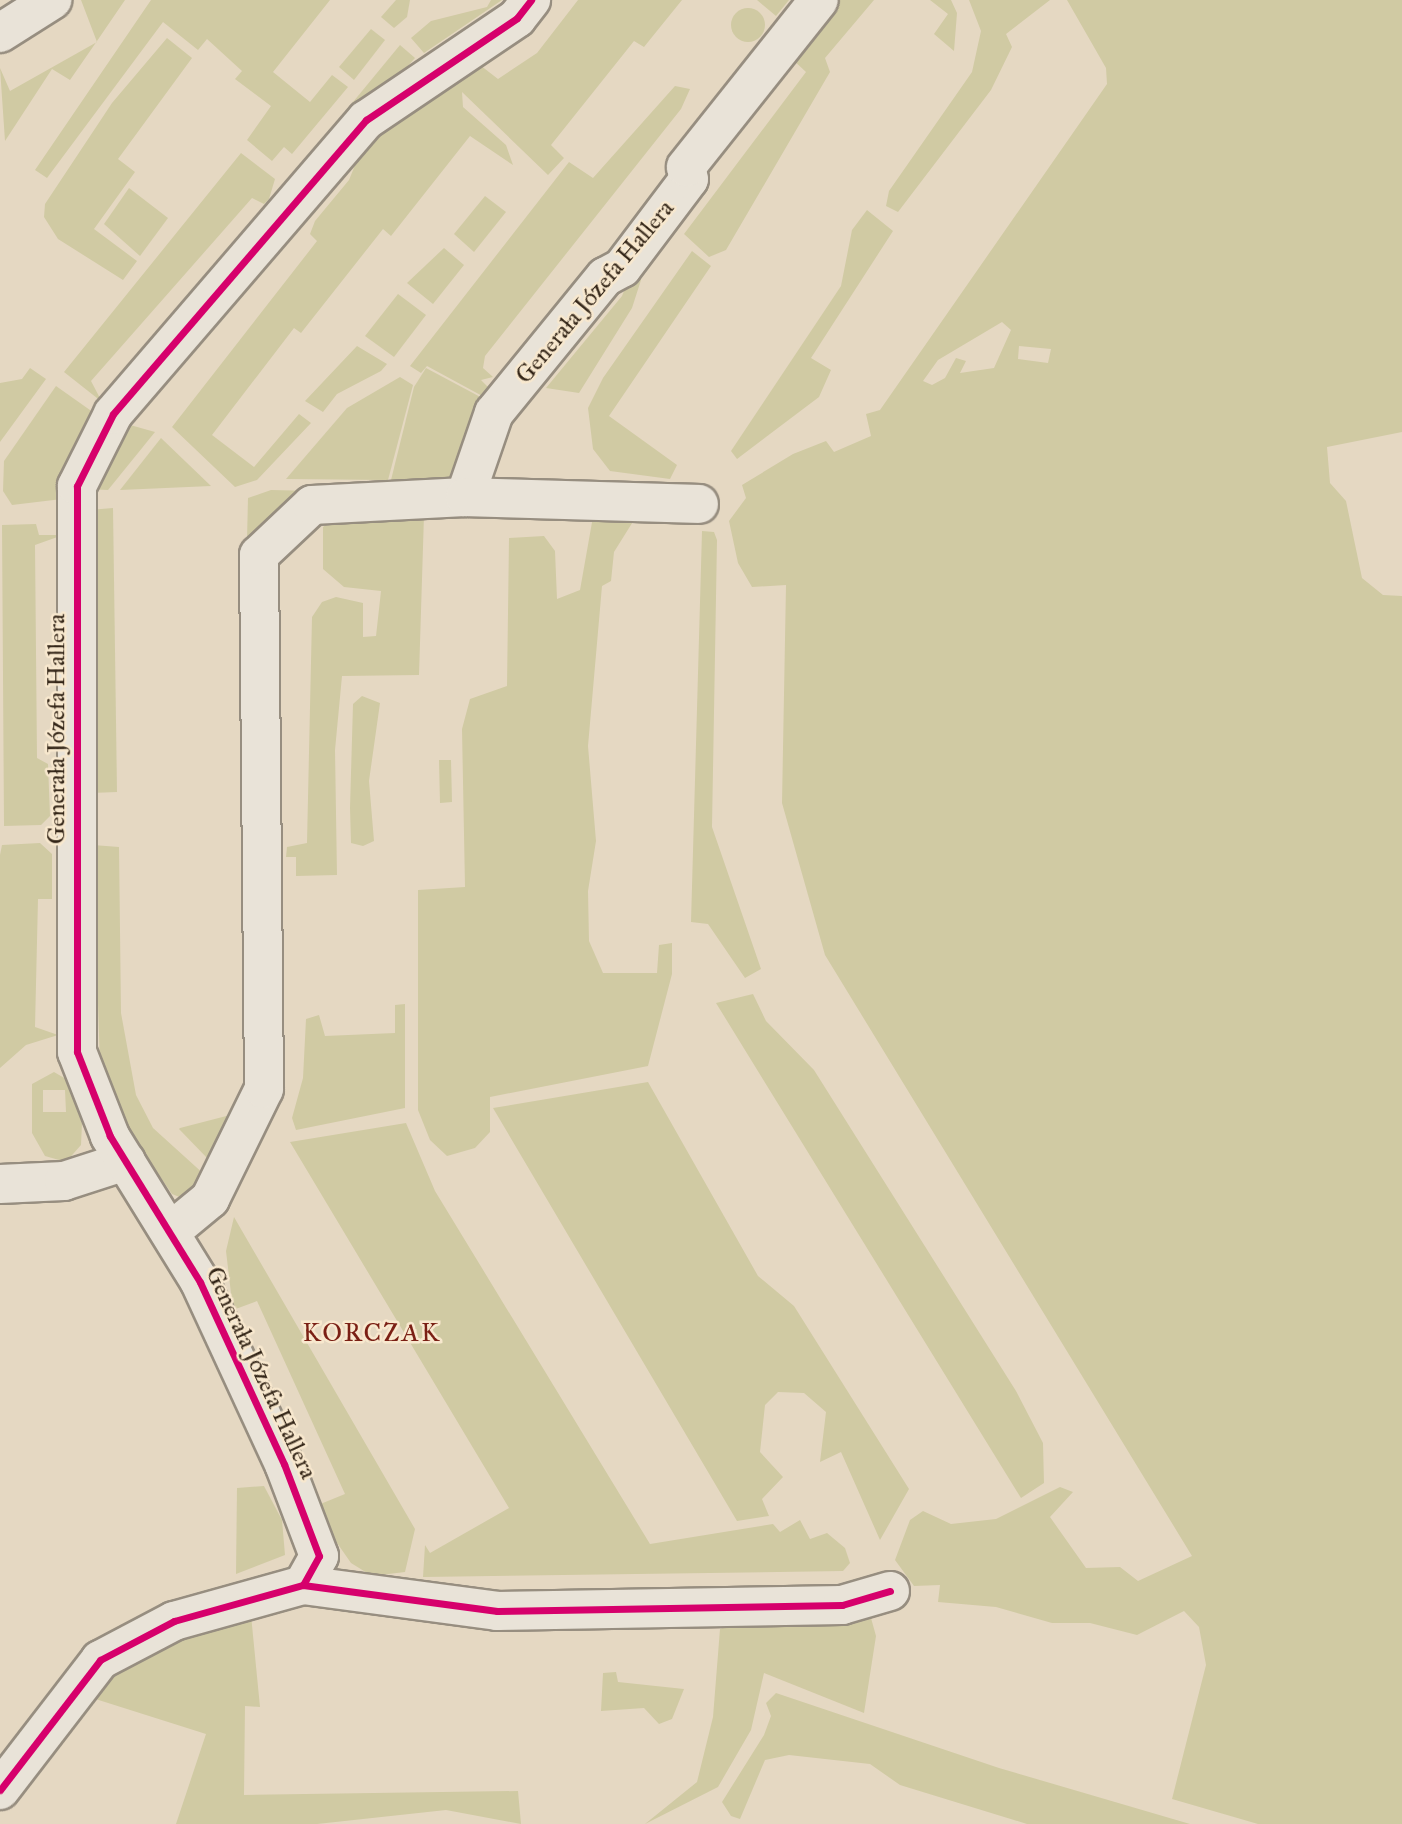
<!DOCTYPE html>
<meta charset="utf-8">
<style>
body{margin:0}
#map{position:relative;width:1402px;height:1824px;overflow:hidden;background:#e5d8c2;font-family:"IM FELL Great Primer",serif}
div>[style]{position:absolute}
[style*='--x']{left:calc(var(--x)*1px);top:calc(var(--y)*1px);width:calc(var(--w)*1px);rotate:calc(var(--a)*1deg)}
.green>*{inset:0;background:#d0caa3}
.round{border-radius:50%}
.roads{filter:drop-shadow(2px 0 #978e80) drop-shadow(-2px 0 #978e80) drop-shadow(0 2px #978e80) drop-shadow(0 -2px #978e80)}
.street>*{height:38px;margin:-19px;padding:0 19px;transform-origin:19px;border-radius:19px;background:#e9e3d8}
.cycleway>*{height:7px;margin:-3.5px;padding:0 3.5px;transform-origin:3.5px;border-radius:3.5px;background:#d6006c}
span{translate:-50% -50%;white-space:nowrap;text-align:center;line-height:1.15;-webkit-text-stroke:5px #f8e8ce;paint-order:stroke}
.street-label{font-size:24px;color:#332517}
.neighbourhood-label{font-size:26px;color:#7a1f14;letter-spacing:2px}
</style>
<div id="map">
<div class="green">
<div style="clip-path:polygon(81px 0,125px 0,97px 41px,70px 80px,52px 69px,5px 141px,0 68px,10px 91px,97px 42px)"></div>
<div style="clip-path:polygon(151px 0,330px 0,273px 72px,310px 102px,332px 75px,348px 87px,292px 154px,284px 147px,272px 161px,247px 140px,271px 106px,235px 79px,242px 71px,207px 39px,198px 50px,163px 22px,47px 178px,35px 170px)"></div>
<div style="clip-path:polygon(396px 0,410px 0,407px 17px,394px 28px,381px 17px)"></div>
<div style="clip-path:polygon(491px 0,502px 0,424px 53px,411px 38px,431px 21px,487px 7px)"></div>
<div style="clip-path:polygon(578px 0,682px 0,644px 47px,634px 41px,551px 145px,564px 158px,548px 175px,462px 92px,463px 107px,506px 145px,513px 165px,470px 136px,391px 236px,383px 229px,301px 333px,294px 328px,212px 435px,254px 467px,299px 414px,311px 423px,257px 480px,235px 487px,172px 427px,317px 241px,310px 234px,315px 221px,349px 180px,373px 121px,476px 62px,498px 79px,537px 53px)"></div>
<div style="clip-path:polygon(757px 0,789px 0,776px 16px)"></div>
<div style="clip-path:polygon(831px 0,874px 0,825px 58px,830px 72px,726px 250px,709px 257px,684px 234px,806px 72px,790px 57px)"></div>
<div style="clip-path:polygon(930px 0,951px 0,957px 13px,954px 51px,934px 34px,948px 14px)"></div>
<div style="clip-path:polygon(969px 0,1050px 0,1006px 34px,1012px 47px,991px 90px,898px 212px,886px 206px,889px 191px,972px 72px,981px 31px)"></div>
<div style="clip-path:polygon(evenodd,1067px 0,1402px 0,1402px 432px,1327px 447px,1330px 483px,1346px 501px,1362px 578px,1383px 595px,1402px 596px,1402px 1824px,1258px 1824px,1172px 1799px,1206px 1665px,1199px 1627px,1184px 1611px,1137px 1635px,1090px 1623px,1052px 1623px,996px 1607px,938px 1602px,940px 1585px,914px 1586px,895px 1560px,910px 1520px,923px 1511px,951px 1524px,996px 1519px,1060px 1487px,1073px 1492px,1050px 1517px,1086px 1568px,1120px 1567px,1138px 1581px,1192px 1556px,825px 955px,782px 803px,786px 585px,752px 587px,738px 563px,729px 521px,746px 498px,742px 485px,793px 454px,826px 441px,834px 452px,871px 436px,866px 414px,880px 410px,1107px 84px,1106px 68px,1067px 0,1002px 322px,1011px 330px,994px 368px,960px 373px,966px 361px,956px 358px,945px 378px,932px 385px,923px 381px,938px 360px,1002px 322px,1067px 0,1019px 346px,1051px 349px,1048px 363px,1018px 359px,1019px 346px)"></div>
<div class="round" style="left:731px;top:8px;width:34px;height:34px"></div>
<div style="clip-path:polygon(371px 29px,385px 40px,354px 80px,339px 67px)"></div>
<div style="clip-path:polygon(167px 38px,192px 58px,118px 159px,135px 172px,94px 229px,137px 261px,123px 280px,58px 239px,44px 217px,45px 204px,112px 103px)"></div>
<div style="clip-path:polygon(400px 45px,415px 58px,302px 184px,292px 176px)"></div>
<div style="clip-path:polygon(675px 86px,690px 89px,681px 109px,485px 356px,483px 368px,493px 377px,481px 380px,491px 390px,486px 398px,427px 366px,421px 373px,410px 366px,569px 162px,593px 178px)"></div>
<div style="clip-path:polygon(241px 153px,275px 179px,269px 199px,264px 204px,252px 198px,91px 381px,102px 402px,64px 372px)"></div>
<div style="clip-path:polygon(129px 188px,168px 218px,140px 256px,104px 224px)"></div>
<div style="clip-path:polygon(485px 196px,506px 212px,474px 252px,454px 234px)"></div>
<div style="clip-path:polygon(867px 210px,893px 231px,811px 358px,831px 370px,819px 397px,737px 459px,731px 451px,841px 286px,852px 230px)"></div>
<div style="clip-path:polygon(444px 248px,464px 265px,433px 304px,407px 283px)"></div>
<div style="clip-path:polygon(692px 251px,711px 266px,609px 416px,677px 465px,670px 479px,610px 471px,593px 449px,588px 408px,603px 378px)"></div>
<div style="clip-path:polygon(636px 261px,641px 280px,632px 308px,579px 393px,546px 388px,622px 296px)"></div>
<div style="clip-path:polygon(398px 294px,426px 315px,394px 357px,365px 336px)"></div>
<div style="clip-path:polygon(357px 346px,387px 364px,381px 371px,337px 394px,323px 412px,305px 401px)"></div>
<div style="clip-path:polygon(30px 368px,46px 379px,0 442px,0 383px,22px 379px)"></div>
<div style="clip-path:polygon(426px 368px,486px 400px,457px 480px,391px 480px,414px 387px)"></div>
<div style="clip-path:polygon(400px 377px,413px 385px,388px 480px,286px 479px,347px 408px)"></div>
<div style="clip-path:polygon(56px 386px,97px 415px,62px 499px,12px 505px,3px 491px,4px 461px)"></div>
<div style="clip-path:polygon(123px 423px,155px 432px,108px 490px,87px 489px)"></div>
<div style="clip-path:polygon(161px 438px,211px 486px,120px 490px)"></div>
<div style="clip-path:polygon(271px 490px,314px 491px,256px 541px,247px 540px,248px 498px)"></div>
<div style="clip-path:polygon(113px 508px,117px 792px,91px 793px,89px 510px)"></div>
<div style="clip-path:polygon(594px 511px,634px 520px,614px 552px,611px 581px,602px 586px,588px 746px,596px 841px,588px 891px,589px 941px,603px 973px,657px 973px,659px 945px,672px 943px,672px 974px,648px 1066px,490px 1097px,490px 1132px,475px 1148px,447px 1156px,430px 1140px,418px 1110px,418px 890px,465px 887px,462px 729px,470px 699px,507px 686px,509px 538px,544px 536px,555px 551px,557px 599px,580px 590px)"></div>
<div style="clip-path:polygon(424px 515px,419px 675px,342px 676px,335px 750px,337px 875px,296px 876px,296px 857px,286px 857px,287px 847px,307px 843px,312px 617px,322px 602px,336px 597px,363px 603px,363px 637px,376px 636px,381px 591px,344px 587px,323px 569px,323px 527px,337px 516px)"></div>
<div style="clip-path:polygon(36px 524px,39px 535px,63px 535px,35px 545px,37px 758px,48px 764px,50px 816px,41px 825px,4px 826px,2px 525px)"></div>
<div style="clip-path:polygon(702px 531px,714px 532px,717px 540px,712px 827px,761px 969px,745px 978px,708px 924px,691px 922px)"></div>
<div style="clip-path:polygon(362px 696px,380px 703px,369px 781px,374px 841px,363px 846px,351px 843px,350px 808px,353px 704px)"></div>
<div style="clip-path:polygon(439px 760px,451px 760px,452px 802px,440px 803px)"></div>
<div style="clip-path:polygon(40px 843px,52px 854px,52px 899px,38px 899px,35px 1027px,58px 1035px,26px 1045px,0 1068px,0 855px,2px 845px)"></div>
<div style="clip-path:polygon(93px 845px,119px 847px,121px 1013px,136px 1095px,153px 1128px,206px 1176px,182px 1198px,172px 1194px,131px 1134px,100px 1066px)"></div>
<div style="clip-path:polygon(753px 994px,766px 1021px,814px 1070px,1016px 1391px,1043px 1443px,1044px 1483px,1021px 1498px,716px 1003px)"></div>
<div style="clip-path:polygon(405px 1004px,405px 1108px,296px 1130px,292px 1118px,303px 1078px,306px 1019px,319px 1015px,325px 1036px,395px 1033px,395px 1005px)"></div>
<div style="clip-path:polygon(evenodd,54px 1072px,66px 1079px,82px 1123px,81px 1145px,66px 1162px,45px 1156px,32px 1133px,32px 1084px,54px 1072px,43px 1090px,65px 1090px,66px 1112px,43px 1112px,43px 1090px)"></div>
<div style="clip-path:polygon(648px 1082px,758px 1276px,794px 1306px,909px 1489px,880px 1540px,841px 1452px,820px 1462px,826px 1412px,804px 1393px,778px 1392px,765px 1405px,760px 1452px,783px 1477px,762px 1499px,769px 1516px,737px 1521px,493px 1108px)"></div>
<div style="clip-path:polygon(238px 1113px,209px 1160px,179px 1129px,180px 1128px)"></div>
<div style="clip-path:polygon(406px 1123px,435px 1191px,650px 1544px,773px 1524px,780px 1532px,800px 1520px,810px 1539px,827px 1533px,845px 1548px,850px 1563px,843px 1571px,423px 1577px,425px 1545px,430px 1553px,509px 1508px,290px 1142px)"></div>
<div style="clip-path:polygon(234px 1217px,415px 1529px,405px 1572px,372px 1576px,351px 1563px,328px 1530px,318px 1505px,345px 1494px,257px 1301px,233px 1310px,226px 1251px)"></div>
<div style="clip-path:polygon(264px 1486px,282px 1520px,285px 1555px,236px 1574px,237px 1488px)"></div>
<div style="clip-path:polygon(848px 1613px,871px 1618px,876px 1636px,864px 1713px,764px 1673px,751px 1730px,718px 1787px,645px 1824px,697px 1782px,713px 1717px,720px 1629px,744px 1619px)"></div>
<div style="clip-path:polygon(251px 1615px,260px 1707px,245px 1706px,244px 1795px,518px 1791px,521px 1824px,446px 1810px,317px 1824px,176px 1824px,206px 1734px,86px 1696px,129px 1659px,172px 1637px)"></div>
<div style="clip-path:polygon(616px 1672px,618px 1682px,684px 1689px,672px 1719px,659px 1724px,644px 1708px,601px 1711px,603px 1673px)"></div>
<div style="clip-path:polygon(776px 1693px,999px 1768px,1190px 1824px,1027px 1824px,900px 1785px,870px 1764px,789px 1755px,765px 1760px,740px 1819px,731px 1816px,722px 1802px,764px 1735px,771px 1716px,766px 1703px)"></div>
</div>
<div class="roads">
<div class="street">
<div style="--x:0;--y:33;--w:62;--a:-32.4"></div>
<div style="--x:465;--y:497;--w:89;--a:-71"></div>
<div style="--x:494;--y:413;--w:176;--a:-50.8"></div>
<div style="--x:605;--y:277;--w:19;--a:-28"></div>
<div style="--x:622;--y:268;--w:111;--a:-53"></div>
<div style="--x:689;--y:179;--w:12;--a:-104"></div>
<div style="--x:686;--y:167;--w:213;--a:-51.5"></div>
<div style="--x:0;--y:1184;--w:64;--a:-2.7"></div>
<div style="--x:64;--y:1181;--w:65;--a:-17.9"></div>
<div style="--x:170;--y:1232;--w:52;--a:-39.5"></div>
<div style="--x:210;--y:1199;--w:123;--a:-63.9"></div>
<div style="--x:264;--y:1089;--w:534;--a:-90.54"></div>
<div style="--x:259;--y:555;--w:73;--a:-43.3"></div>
<div style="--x:312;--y:505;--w:153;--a:-3"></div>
<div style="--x:465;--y:497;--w:234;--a:1.7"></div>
<div style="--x:303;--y:1585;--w:33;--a:-61"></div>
<div style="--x:319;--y:1556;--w:98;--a:-110.8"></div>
<div style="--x:284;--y:1464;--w:200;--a:-114.8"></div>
<div style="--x:200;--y:1282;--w:172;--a:-121.7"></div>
<div style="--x:110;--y:1136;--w:90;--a:-111.4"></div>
<div style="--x:77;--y:1052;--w:566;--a:-90"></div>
<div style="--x:77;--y:486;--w:80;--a:-63.4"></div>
<div style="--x:113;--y:414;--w:388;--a:-49.3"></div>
<div style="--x:366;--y:120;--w:182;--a:-34"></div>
<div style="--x:517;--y:18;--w:23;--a:-52"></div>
<div style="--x:0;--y:1790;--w:164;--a:-52.4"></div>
<div style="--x:100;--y:1660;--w:84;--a:-27.8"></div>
<div style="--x:174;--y:1621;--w:134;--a:-15.6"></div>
<div style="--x:303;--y:1585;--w:196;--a:7.6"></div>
<div style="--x:497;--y:1611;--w:345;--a:-1"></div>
<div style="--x:842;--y:1605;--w:50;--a:-16.3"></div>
</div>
</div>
<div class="cycleway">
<div style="--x:303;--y:1585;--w:33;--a:-61"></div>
<div style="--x:319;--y:1556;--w:98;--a:-110.8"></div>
<div style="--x:284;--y:1464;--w:200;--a:-114.8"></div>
<div style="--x:200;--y:1282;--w:172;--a:-121.7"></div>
<div style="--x:110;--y:1136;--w:90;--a:-111.4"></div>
<div style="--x:77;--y:1052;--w:566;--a:-90"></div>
<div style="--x:77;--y:486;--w:80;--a:-63.4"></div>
<div style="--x:113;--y:414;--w:388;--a:-49.3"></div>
<div style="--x:366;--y:120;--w:182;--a:-34"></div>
<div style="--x:517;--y:18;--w:23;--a:-52"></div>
<div style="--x:0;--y:1790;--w:164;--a:-52.4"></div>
<div style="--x:100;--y:1660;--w:84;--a:-27.8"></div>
<div style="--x:174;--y:1621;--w:134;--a:-15.6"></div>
<div style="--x:303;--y:1585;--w:196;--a:7.6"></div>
<div style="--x:497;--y:1611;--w:345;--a:-1"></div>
<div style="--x:842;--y:1605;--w:50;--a:-16.3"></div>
</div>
<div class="street-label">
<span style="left:595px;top:292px;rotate:-50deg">Generała Józefa Hallera</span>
<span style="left:57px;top:729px;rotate:-90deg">Generała Józefa Hallera</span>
<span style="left:261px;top:1373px;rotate:65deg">Generała Józefa Hallera</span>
</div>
<div class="neighbourhood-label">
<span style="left:372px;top:1333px">KORCZAK</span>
</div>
</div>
